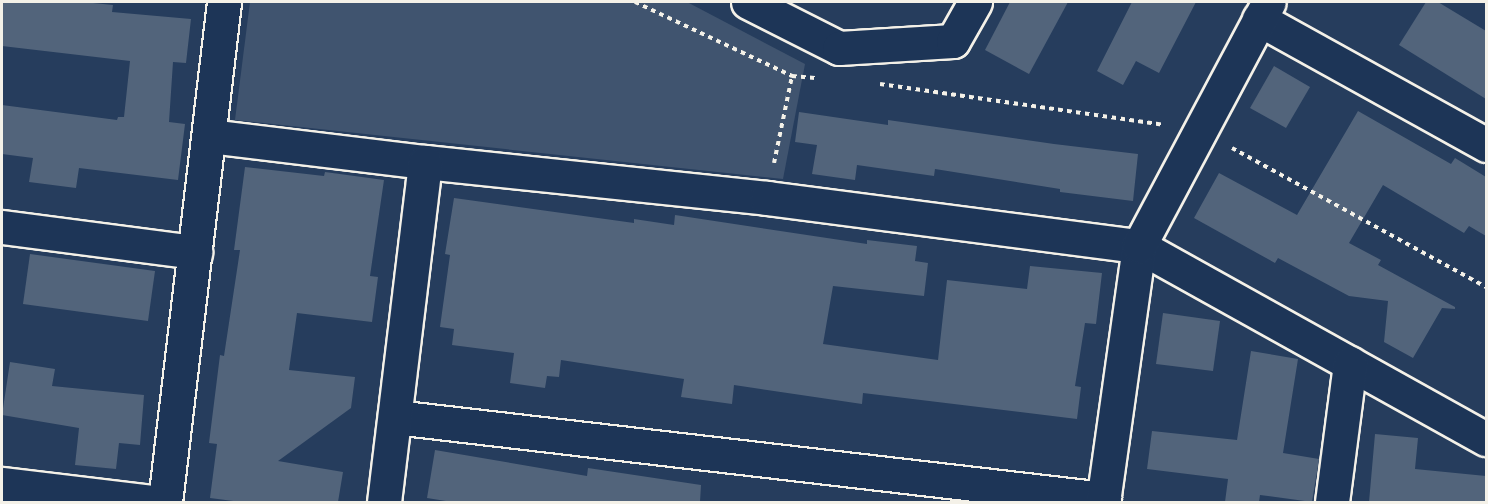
<!DOCTYPE html>
<style>
body{margin:0}
#map{position:relative;width:1488px;height:504px;overflow:hidden;background:#263d5d;font-family:Mali,sans-serif}
div>[style]{position:absolute}
[style*='--x']{left:calc(var(--x)*1px);top:calc(var(--y)*1px);width:calc(var(--w)*1px);rotate:calc(var(--a)*1deg)}
.green>*{inset:0;background:#40546f}
.building>*{inset:0;background:#52647b}
.path>*{height:4px;margin-top:-2px;transform-origin:0;background:repeating-linear-gradient(90deg,#f4f1e8 0 4.5px,transparent 0 9px)}
.roads{filter:drop-shadow(2px 0 #f4f1e8) drop-shadow(-2px 0 #f4f1e8) drop-shadow(0 2px #f4f1e8) drop-shadow(0 -2px #f4f1e8)}
.minor>*{height:33px;margin:-16.5px;padding:0 16.5px;transform-origin:16.5px;border-radius:16.5px;background:#1d3557}
span{translate:-50% -50%;white-space:nowrap;text-align:center;line-height:1.15;-webkit-text-stroke:6px #1d3557;paint-order:stroke}
.frame{position:absolute;inset:0;border:3px solid #f4f1e8;pointer-events:none}
</style>
<div id="map">
<div class="green">
<div style="clip-path:polygon(250px 2px,687px 2px,805px 64px,783px 179px,235px 120px)"></div>
</div>
<div class="building">
<div style="clip-path:polygon(2px 2px,83px 2px,113px 5px,112px 12px,191px 19px,186px 63px,173px 62px,169px 122px,185px 124px,178px 180px,79px 168px,76px 188px,29px 182px,33px 158px,2px 154px,2px 105px,117px 120px,118px 117px,124px 117px,130px 61px,2px 46px)"></div>
<div style="clip-path:polygon(1010px 2px,1068px 2px,1029px 74px,985px 50px)"></div>
<div style="clip-path:polygon(1132px 2px,1196px 2px,1159px 73px,1136px 61px,1123px 85px,1097px 71px)"></div>
<div style="clip-path:polygon(1426px 2px,1438px 2px,1486px 31px,1486px 99px,1399px 45px)"></div>
<div style="clip-path:polygon(1274px 66px,1310px 87px,1286px 128px,1250px 108px)"></div>
<div style="clip-path:polygon(1358px 111px,1451px 164px,1455px 158px,1486px 177px,1486px 236px,1469px 226px,1464px 233px,1383px 185px,1349px 243px,1381px 260px,1378px 265px,1455px 307px,1455px 309px,1442px 308px,1413px 358px,1384px 342px,1388px 301px,1349px 296px,1278px 258px,1275px 263px,1194px 218px,1219px 173px,1297px 215px)"></div>
<div style="clip-path:polygon(799px 112px,888px 125px,888px 120px,1054px 144px,1138px 154px,1133px 201px,1060px 192px,1060px 189px,935px 169px,934px 176px,857px 165px,855px 180px,812px 174px,817px 145px,795px 142px)"></div>
<div style="clip-path:polygon(245px 167px,324px 176px,325px 172px,384px 180px,370px 276px,378px 277px,372px 322px,297px 313px,289px 370px,355px 377px,351px 408px,278px 461px,343px 472px,338px 502px,241px 502px,210px 498px,217px 444px,209px 443px,220px 355px,224px 356px,240px 250px,234px 250px)"></div>
<div style="clip-path:polygon(454px 198px,634px 223px,634px 219px,674px 225px,675px 215px,867px 244px,867px 240px,917px 246px,915px 261px,928px 263px,924px 296px,833px 286px,823px 344px,938px 360px,947px 280px,1027px 289px,1030px 266px,1102px 273px,1096px 324px,1085px 323px,1075px 386px,1081px 387px,1077px 419px,863px 393px,862px 404px,734px 385px,732px 404px,681px 397px,684px 379px,561px 360px,559px 377px,547px 376px,545px 388px,510px 383px,514px 353px,452px 345px,454px 329px,440px 327px,450px 255px,445px 254px)"></div>
<div style="clip-path:polygon(30px 254px,155px 271px,148px 321px,23px 304px)"></div>
<div style="clip-path:polygon(1163px 313px,1220px 321px,1213px 371px,1156px 364px)"></div>
<div style="clip-path:polygon(1251px 351px,1298px 359px,1283px 453px,1319px 459px,1312px 502px,1260px 495px,1259px 502px,1225px 502px,1228px 479px,1147px 469px,1152px 431px,1237px 440px)"></div>
<div style="clip-path:polygon(10px 362px,55px 369px,52px 386px,144px 395px,140px 445px,119px 443px,116px 469px,75px 465px,79px 428px,2px 415px)"></div>
<div style="clip-path:polygon(1375px 434px,1418px 438px,1415px 469px,1486px 476px,1486px 502px,1369px 502px)"></div>
<div style="clip-path:polygon(435px 450px,587px 476px,588px 468px,701px 485px,700px 502px,452px 502px,427px 498px)"></div>
</div>
<div class="path">
<div style="--x:635;--y:2;--w:174;--a:25.2"></div>
<div style="--x:792;--y:76;--w:23;--a:5"></div>
<div style="--x:880;--y:84;--w:286;--a:8.2"></div>
<div style="--x:1232;--y:148;--w:290;--a:28.7"></div>
<div style="--x:774;--y:163;--w:89;--a:-78.3"></div>
</div>
<div class="roads">
<div class="minor">
<div style="--x:748;--y:2;--w:102;--a:26.8"></div>
<div style="--x:839;--y:48;--w:114;--a:-3.5"></div>
<div style="--x:953;--y:41;--w:45;--a:-60.6"></div>
<div style="--x:1259;--y:19;--w:260;--a:29"></div>
<div style="--x:210;--y:136;--w:217;--a:6.9"></div>
<div style="--x:425;--y:162;--w:344;--a:6"></div>
<div style="--x:767;--y:198;--w:375;--a:7.4"></div>
<div style="--x:1139;--y:246;--w:397;--a:29.1"></div>
<div style="--x:2;--y:227;--w:195;--a:7.4"></div>
<div style="--x:395;--y:417;--w:714;--a:6.6"></div>
<div style="--x:2;--y:484;--w:153;--a:6.8"></div>
<div style="--x:165;--y:502;--w:503;--a:-83.27"></div>
<div style="--x:384;--y:502;--w:342;--a:-83.1"></div>
<div style="--x:1103;--y:502;--w:259;--a:-82"></div>
<div style="--x:1139;--y:246;--w:276;--a:-62"></div>
<div style="--x:1332;--y:502;--w:140;--a:-82.6"></div>
</div>
</div>
<div class="frame"></div>
</div>
